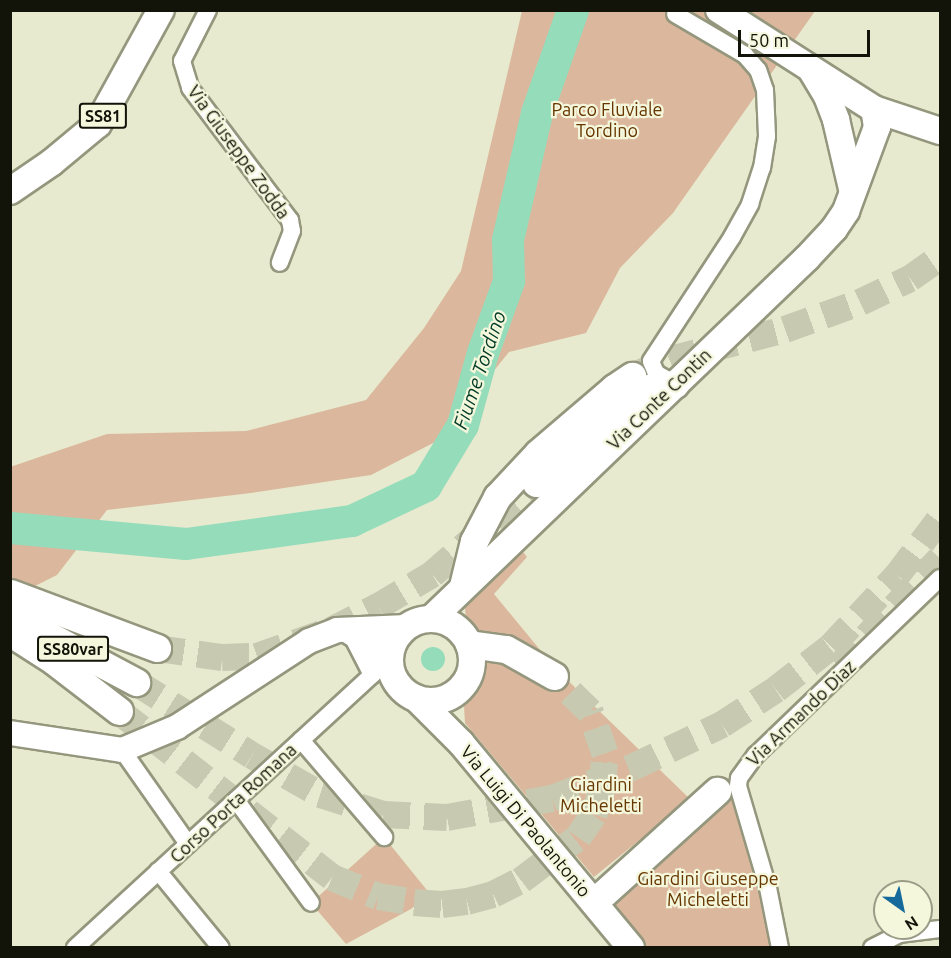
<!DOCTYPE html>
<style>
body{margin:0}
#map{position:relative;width:951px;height:958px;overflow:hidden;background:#e7eace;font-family:Ubuntu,sans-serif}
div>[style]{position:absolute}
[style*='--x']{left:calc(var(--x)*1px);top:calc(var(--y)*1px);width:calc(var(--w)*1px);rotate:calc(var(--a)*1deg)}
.green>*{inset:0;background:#dbb89d}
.water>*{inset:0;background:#95dcbb}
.round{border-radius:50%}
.river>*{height:32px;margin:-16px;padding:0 16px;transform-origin:16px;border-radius:16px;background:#95dcbb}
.trunk-tunnel>*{height:27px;margin-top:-13.5px;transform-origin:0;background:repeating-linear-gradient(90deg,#c7cab0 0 27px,transparent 0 41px)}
.roads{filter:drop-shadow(2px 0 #94977d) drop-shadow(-2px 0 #94977d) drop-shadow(0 2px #94977d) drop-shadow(0 -2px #94977d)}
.minor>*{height:16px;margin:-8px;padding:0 8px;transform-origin:8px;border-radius:8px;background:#fff}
.secondary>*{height:24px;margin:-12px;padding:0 12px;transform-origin:12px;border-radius:12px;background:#fff}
.primary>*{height:26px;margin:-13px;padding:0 13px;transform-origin:13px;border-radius:13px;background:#fff}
.primary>.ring{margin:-13px;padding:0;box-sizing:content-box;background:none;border:26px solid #fff;border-radius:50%}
.trunk>*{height:27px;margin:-13.5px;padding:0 13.5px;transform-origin:13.5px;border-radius:13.5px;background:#fff}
span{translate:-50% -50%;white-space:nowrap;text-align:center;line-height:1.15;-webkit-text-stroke:4.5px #f4f7db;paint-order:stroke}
.shield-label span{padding:2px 4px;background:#f4f7db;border:2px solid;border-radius:4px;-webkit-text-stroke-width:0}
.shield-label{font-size:16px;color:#121309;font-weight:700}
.park-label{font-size:18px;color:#663600}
.street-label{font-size:18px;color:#121309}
.water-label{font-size:20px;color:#003b27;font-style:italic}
.frame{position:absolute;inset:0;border:12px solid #121309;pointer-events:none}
.north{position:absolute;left:873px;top:880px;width:60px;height:60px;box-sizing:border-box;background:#f4f7db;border:2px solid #9a9c87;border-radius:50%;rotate:147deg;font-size:16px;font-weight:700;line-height:24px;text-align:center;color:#121309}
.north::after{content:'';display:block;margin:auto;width:21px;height:27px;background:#166a9b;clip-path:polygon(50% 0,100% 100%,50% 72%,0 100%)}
.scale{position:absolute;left:738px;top:30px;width:132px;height:27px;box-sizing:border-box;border:3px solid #121309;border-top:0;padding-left:8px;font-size:18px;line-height:21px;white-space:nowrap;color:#121309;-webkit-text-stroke:4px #f4f7db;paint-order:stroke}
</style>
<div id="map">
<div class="green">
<div style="clip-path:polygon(522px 11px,815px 11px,673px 213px,620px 268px,586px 333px,509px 352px,437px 441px,371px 475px,251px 493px,107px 510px,57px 575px,11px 598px,10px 467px,107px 434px,246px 431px,366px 400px,424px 328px,461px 271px)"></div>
<div style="clip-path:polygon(520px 548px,527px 557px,494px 594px,555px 668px,690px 799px,594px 877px,465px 723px,464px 706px,468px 691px,477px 681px,480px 660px,485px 658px,507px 664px,471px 629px,466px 622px,465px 608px,470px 596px)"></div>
<div style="clip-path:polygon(740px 793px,780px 947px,631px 947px,594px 902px)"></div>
<div style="clip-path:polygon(384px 837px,430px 894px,411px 909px,346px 944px,311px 903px)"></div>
</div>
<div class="water">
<div class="round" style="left:421px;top:647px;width:24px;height:24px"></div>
</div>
<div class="river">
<div style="--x:10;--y:528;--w:177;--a:5.2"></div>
<div style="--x:186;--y:544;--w:168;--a:-7.9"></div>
<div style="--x:352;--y:521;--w:82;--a:-25.3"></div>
<div style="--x:426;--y:486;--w:71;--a:-58.8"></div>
<div style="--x:463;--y:425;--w:75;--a:-74.5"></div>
<div style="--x:483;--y:353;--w:77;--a:-70.1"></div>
<div style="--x:509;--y:281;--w:41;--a:-91.4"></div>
<div style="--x:508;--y:240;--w:130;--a:-77.1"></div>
<div style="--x:537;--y:113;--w:109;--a:-70.7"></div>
</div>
<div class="trunk-tunnel">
<div style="--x:632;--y:376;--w:42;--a:-24.1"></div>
<div style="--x:670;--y:359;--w:119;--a:-14.6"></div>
<div style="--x:785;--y:329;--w:80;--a:-19.8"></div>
<div style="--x:860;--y:302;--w:55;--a:-25.6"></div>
<div style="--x:910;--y:278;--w:37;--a:-35"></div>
<div style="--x:157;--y:648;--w:66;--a:7.9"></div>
<div style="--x:222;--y:657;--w:35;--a:-2"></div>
<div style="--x:257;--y:656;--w:78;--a:-19.4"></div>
<div style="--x:331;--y:630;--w:53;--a:-27.1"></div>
<div style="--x:378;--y:606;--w:63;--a:-30.7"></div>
<div style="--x:432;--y:574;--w:138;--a:-41.2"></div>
<div style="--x:839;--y:666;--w:148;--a:-46.9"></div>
<div style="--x:136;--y:682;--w:137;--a:32.2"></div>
<div style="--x:252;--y:755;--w:78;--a:29.8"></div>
<div style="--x:320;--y:794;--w:66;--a:17.6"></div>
<div style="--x:383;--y:814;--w:64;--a:2.7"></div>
<div style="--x:447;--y:817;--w:107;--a:-10.3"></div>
<div style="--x:552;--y:798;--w:86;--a:-21.2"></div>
<div style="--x:632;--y:767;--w:100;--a:-25.5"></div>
<div style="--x:722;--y:724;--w:64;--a:-32.9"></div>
<div style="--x:776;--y:689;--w:70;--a:-38"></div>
<div style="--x:831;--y:646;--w:97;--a:-47.1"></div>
<div style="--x:897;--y:575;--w:71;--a:-53"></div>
<div style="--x:119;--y:711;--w:270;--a:37.9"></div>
<div style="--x:332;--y:877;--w:50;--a:22.4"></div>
<div style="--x:378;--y:896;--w:36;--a:9"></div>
<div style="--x:414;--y:902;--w:28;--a:4"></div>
<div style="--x:442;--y:904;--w:25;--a:-7"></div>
<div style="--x:467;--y:901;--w:27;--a:-15"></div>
<div style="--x:493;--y:894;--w:31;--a:-27"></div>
<div style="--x:521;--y:880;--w:71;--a:-37"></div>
<div style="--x:578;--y:837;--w:28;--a:-55"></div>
<div style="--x:594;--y:814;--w:26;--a:-72"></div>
<div style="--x:602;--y:789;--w:36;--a:-85"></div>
<div style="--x:605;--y:753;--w:45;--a:-109.7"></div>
<div style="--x:590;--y:711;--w:50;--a:-135.8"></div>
</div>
<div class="roads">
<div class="minor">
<div style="--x:208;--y:10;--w:57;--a:117"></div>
<div style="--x:182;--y:61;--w:28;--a:73"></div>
<div style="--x:190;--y:88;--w:166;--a:52.9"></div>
<div style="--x:290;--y:220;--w:11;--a:80"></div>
<div style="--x:292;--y:231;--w:34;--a:111"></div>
<div style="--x:673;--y:383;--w:20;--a:-150"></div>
<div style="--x:656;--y:373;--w:13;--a:-113"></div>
<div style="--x:651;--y:361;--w:148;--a:-56.8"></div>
<div style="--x:732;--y:237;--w:38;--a:-61"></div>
<div style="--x:750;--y:204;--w:38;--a:-72"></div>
<div style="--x:762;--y:168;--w:32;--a:-81"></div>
<div style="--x:767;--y:136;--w:46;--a:-92.5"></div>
<div style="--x:765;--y:90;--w:21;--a:-109"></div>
<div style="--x:758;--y:70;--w:20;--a:-131"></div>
<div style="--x:745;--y:55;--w:81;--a:-149.6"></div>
<div style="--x:352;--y:636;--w:44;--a:62.9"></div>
<div style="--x:301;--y:740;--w:128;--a:49.4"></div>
<div style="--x:122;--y:750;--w:115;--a:54.9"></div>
<div style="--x:236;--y:800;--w:127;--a:53.9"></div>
<div style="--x:158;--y:871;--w:99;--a:50.7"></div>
<div style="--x:75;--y:948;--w:428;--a:-42.6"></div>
<div style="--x:780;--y:948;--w:61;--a:-101.3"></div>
<div style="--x:768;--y:888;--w:106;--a:-106.4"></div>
<div style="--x:738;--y:786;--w:8;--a:-83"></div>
<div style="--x:739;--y:778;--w:29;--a:-54"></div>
<div style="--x:756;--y:755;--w:255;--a:-43.9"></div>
<div style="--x:872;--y:948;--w:30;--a:-27"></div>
<div style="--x:899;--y:934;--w:41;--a:-7"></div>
</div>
<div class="secondary">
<div style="--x:348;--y:631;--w:50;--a:32.7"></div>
<div style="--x:10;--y:733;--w:113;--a:8.6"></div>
<div style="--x:122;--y:750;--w:60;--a:-22.7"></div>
<div style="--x:177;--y:727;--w:158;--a:-33.1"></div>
<div style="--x:309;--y:641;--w:30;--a:-21"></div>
<div style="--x:337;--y:630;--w:70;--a:-2.5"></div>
</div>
<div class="primary">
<div style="--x:812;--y:71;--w:29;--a:59"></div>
<div style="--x:827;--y:96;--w:26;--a:69"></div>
<div style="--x:836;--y:120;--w:71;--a:76.9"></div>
<div style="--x:874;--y:109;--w:70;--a:18.4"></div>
<div style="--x:10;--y:191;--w:50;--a:-34.3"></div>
<div style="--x:51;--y:163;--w:61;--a:-39.7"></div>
<div style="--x:98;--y:124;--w:130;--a:-61.1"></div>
<div style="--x:431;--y:619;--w:521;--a:-43.83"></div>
<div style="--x:807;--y:258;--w:40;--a:-47"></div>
<div style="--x:834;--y:229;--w:22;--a:-56"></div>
<div style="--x:846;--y:211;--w:90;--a:-69.7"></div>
<div style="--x:877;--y:127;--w:18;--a:-99"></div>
<div style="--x:874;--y:109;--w:184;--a:-147.4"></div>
<div class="ring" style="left:390px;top:619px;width:56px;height:56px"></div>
<div style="--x:416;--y:698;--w:64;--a:45"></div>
<div style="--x:461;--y:743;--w:266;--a:50.3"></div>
</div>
<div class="trunk">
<div style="--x:536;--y:483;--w:113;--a:-42.9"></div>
<div style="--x:619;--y:406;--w:40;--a:-29.7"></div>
<div style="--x:654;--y:386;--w:21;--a:-5"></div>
<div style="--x:463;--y:586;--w:46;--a:-76.3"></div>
<div style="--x:474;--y:541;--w:50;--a:-62.4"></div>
<div style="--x:497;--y:497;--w:60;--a:-47"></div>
<div style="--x:538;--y:453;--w:100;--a:-40.5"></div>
<div style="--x:614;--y:388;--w:22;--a:-34"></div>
<div style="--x:10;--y:593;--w:157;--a:20.5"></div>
<div style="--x:10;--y:615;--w:143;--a:28"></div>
<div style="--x:12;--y:634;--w:50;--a:32.7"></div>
<div style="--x:54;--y:661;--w:82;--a:37.6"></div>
<div style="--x:469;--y:644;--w:37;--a:8"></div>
<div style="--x:506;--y:649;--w:55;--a:29.4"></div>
<div style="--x:594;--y:902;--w:166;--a:-42.1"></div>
</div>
</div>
<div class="shield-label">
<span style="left:103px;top:116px">SS81</span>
<span style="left:73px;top:649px">SS80var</span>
</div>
<div class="park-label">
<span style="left:607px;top:120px">Parco Fluviale<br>Tordino</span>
<span style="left:601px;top:795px">Giardini<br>Micheletti</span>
<span style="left:708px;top:889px">Giardini Giuseppe<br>Micheletti</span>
</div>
<div class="street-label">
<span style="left:239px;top:152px;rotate:54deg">Via Giuseppe Zodda</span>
<span style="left:659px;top:399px;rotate:-44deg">Via Conte Contin</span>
<span style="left:801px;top:713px;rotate:-44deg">Via Armando Diaz</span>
<span style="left:233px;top:803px;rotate:-43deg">Corso Porta Romana</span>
<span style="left:526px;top:821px;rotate:50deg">Via Luigi Di Paolantonio</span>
</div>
<div class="water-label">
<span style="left:479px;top:370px;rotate:-71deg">Fiume Tordino</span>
</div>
<div class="frame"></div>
<div class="north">N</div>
<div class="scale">50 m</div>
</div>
